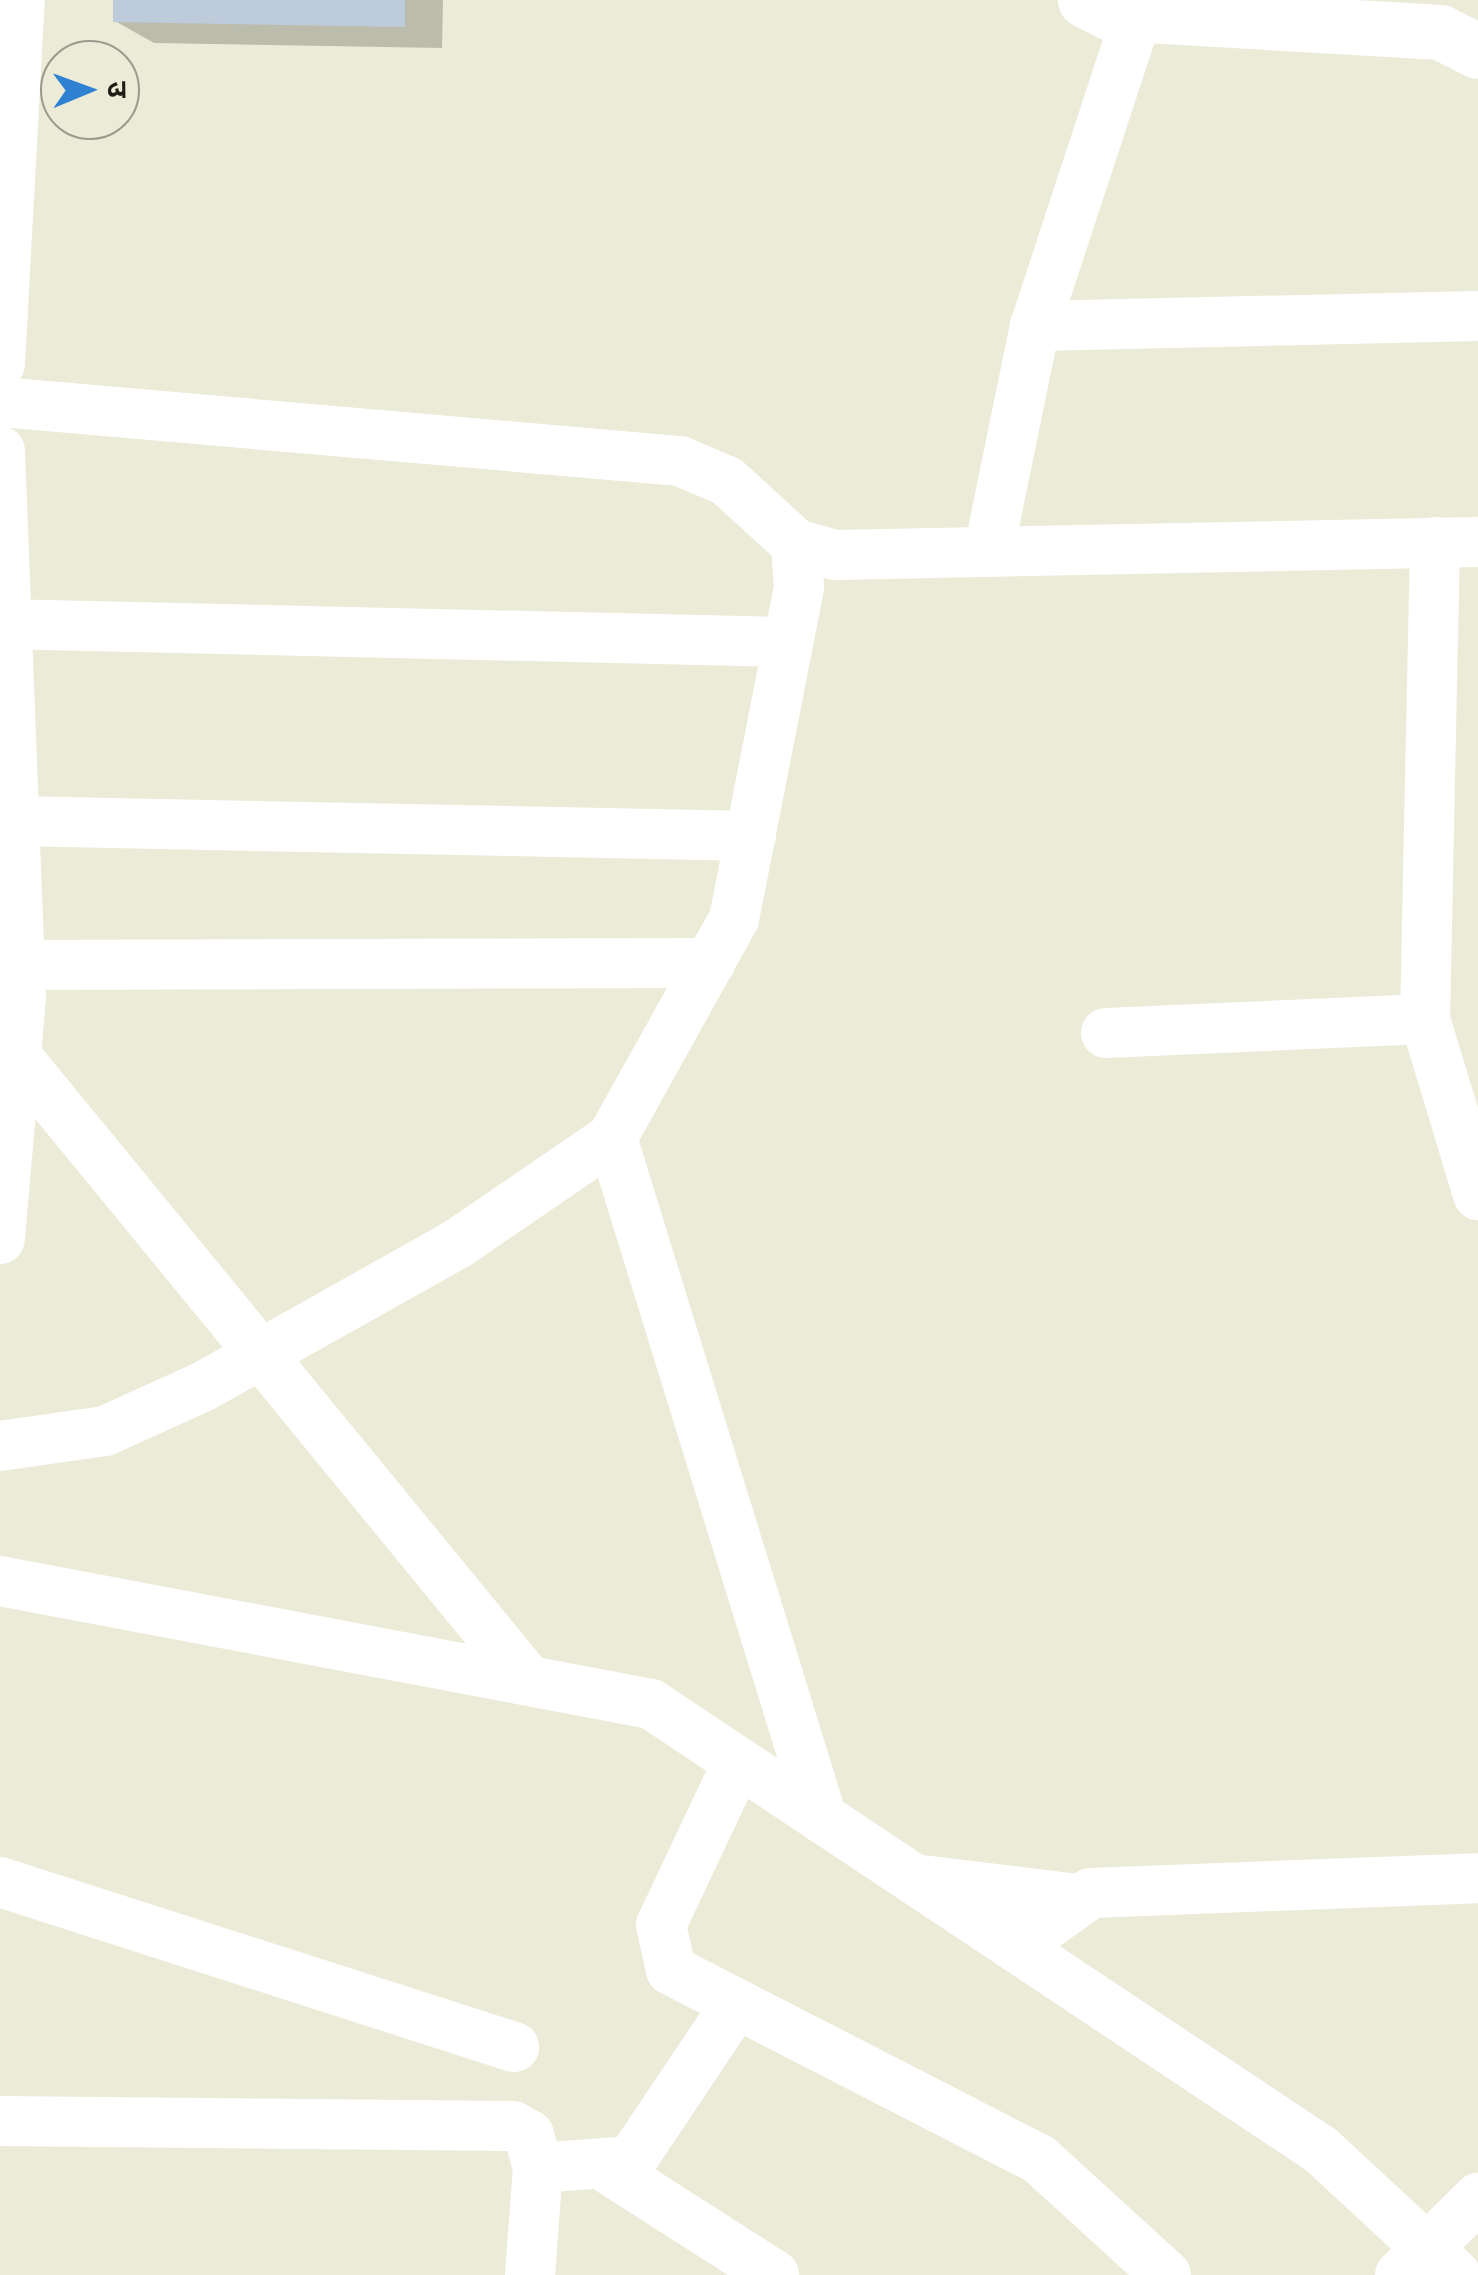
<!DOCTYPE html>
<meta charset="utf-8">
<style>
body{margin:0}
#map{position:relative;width:1478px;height:2275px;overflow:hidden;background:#ecebd8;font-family:Cabin,"Noto Sans Devanagari",sans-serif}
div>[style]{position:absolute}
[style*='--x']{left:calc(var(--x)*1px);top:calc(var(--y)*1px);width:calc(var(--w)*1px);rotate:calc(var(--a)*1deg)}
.shadow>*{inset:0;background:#0003}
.building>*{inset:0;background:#becbda}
.minor>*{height:50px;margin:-25px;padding:0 25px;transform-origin:25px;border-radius:25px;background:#fff}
.major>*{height:55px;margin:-27.5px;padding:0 27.5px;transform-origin:27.5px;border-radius:27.5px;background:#fff}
span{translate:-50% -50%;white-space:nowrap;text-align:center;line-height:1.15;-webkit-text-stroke:8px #ecebd8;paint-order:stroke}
.north{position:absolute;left:40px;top:40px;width:100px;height:100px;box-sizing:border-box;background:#ecebd8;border:2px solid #9a998b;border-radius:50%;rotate:89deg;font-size:28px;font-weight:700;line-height:40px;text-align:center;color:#1e1e17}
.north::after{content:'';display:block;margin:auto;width:35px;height:45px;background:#2e82d1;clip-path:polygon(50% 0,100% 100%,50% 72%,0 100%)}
</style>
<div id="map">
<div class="shadow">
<div style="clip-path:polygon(116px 0,443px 0,442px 48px,154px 43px,115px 21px)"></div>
</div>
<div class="building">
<div style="clip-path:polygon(113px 0,405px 0,405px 27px,113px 22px)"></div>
</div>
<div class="minor">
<div style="--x:1035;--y:326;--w:443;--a:-1.3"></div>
<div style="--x:0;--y:364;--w:365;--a:-86.9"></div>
<div style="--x:0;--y:402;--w:683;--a:4.96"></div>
<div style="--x:680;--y:461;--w:51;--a:23.1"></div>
<div style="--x:727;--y:481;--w:93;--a:42.4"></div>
<div style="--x:796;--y:544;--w:41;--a:15.8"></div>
<div style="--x:835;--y:555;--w:643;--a:-1.16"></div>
<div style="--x:0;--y:451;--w:546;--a:87.8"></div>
<div style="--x:21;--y:997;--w:243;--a:95"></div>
<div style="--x:1435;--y:542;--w:477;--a:91.2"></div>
<div style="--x:1425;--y:1019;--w:184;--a:73.2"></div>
<div style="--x:990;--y:545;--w:224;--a:-78.4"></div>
<div style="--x:1035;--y:326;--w:327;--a:-71.8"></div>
<div style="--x:0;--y:624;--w:788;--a:1.31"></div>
<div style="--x:15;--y:821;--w:736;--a:1.17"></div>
<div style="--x:20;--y:965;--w:690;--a:-0.17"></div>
<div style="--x:1106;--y:1033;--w:319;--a:-2.5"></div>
<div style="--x:16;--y:1056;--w:807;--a:50.63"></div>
<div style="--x:612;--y:1138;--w:712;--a:72.84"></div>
<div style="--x:0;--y:1446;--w:106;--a:-8.1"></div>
<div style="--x:105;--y:1431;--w:109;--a:-24.4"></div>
<div style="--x:204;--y:1386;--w:290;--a:-29.3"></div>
<div style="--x:457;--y:1244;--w:188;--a:-34.4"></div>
<div style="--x:612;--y:1138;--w:251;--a:-60.9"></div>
<div style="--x:734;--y:919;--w:338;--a:-78.9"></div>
<div style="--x:799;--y:587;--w:43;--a:-94"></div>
<div style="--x:0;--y:1581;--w:663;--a:10.7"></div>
<div style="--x:651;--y:1704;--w:805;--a:33.65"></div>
<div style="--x:1321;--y:2150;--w:184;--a:42.8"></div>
<div style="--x:738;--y:1762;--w:180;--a:115.3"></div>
<div style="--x:661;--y:1925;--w:46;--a:77.5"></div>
<div style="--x:671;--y:1970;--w:414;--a:27.2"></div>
<div style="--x:1039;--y:2159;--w:172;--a:42.4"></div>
<div style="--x:922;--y:1880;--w:155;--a:7"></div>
<div style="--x:0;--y:1882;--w:540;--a:17.8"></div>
<div style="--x:1016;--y:1947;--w:92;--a:-35.8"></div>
<div style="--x:1091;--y:1893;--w:387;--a:-2.2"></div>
<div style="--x:0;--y:2121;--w:513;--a:0.56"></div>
<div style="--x:513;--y:2126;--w:18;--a:29"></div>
<div style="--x:529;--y:2135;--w:34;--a:75"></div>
<div style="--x:538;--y:2168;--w:107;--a:94.3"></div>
<div style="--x:538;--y:2168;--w:93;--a:-4.3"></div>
<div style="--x:631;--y:2161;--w:189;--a:-56.2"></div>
<div style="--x:610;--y:2170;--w:195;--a:32.6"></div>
<div style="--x:1400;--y:2275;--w:110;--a:-44.6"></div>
</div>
<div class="major">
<div style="--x:1085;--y:0;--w:29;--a:27"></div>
<div style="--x:1111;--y:13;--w:330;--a:3.3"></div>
<div style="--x:1440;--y:32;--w:42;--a:26.6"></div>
</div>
<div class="north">उ</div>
</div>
